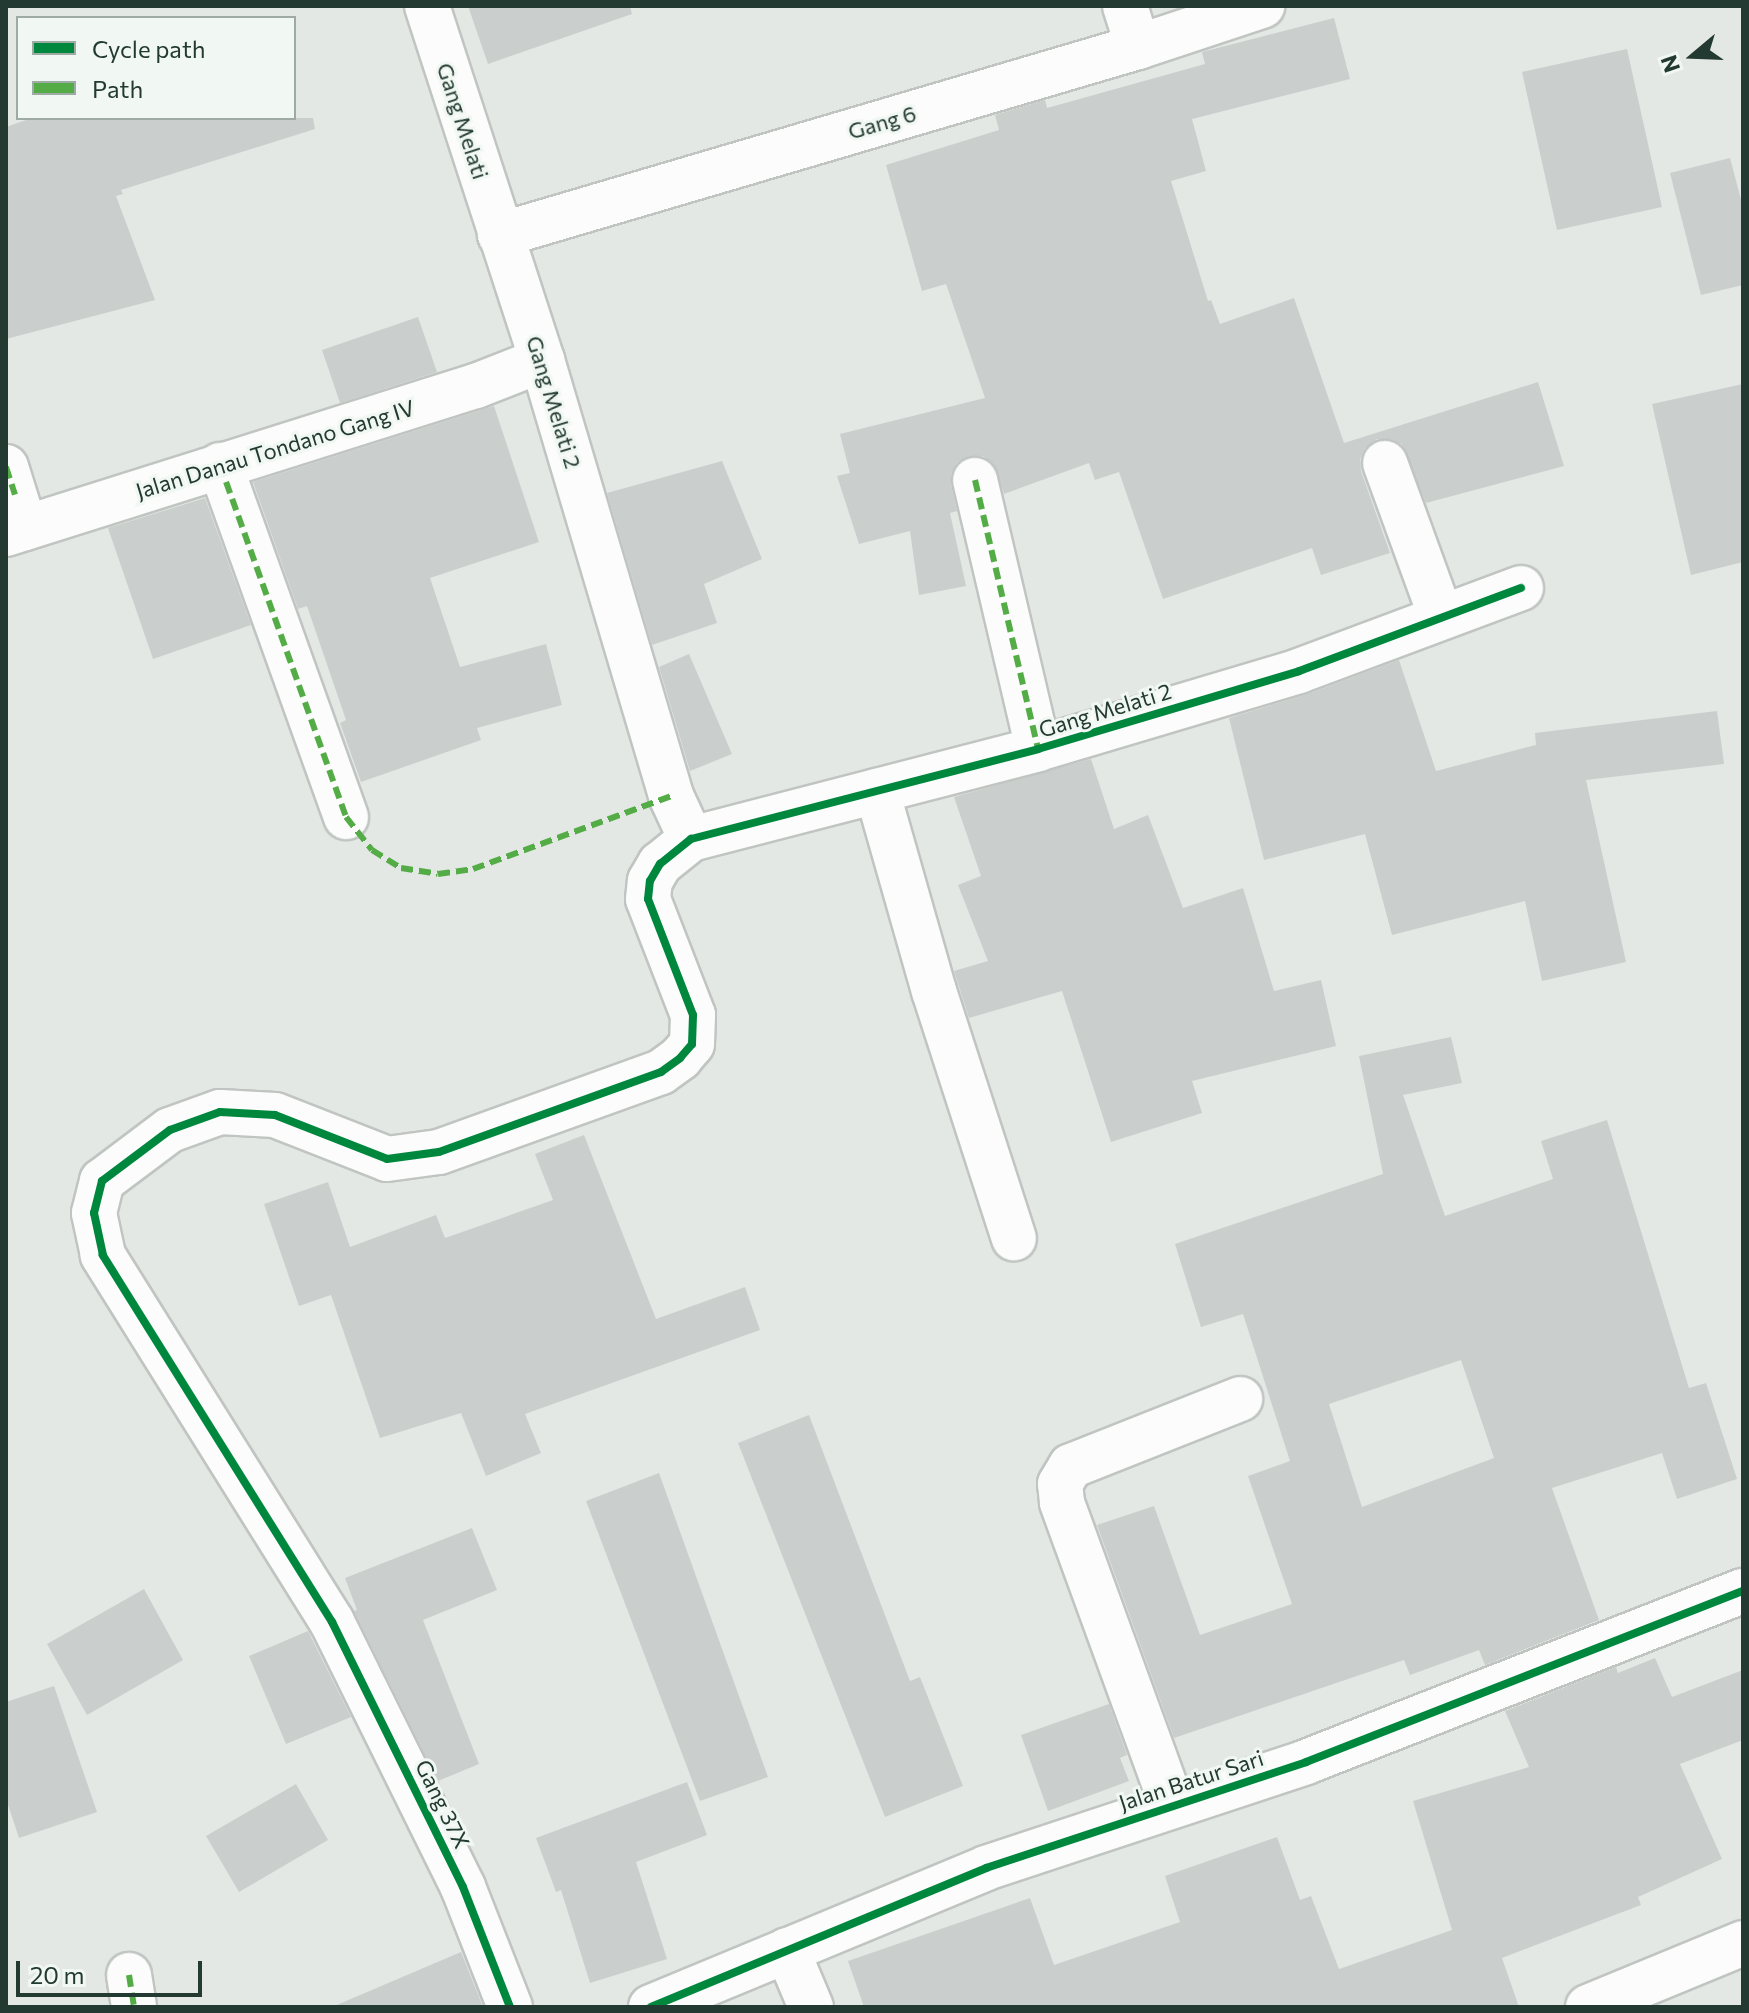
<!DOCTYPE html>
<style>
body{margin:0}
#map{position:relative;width:1749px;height:2013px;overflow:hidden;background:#e3e8e5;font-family:Commissioner,sans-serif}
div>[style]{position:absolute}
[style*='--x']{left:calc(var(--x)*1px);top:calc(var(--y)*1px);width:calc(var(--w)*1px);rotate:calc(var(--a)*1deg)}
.building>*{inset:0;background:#cacfcd}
.roads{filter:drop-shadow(2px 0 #c0c5c2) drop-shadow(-2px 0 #c0c5c2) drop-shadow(0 2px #c0c5c2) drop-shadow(0 -2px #c0c5c2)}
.minor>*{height:44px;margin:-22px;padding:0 22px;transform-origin:22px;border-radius:22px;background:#fbfcfb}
.quiet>*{height:6px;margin-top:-3px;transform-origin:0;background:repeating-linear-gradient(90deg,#53ac45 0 12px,transparent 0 18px)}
.cycleway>*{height:8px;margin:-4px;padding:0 4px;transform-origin:4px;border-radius:4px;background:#00873e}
span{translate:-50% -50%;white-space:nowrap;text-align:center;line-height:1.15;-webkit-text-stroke:6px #f1f7f3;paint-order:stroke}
.street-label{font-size:22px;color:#223a31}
.frame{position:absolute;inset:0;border:8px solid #223a31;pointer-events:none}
.legend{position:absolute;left:16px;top:16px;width:280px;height:104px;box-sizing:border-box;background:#f1f7f3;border:2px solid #9eaba5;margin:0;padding:10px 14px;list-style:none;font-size:24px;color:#223a31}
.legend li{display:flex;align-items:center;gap:16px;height:40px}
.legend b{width:40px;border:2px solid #9eaba5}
.north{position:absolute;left:1653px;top:16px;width:80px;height:80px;-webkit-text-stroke:6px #f1f7f3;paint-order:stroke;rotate:251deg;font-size:22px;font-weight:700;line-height:32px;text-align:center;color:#223a31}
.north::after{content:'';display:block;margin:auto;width:28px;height:36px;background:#223a31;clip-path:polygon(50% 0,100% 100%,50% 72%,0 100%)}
.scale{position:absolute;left:16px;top:1961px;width:186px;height:36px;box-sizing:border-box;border:4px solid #223a31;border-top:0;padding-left:10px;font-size:24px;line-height:28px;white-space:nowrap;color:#223a31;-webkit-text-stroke:6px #f1f7f3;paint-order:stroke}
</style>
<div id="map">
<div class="building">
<div style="clip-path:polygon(468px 6px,630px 6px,632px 14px,488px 64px)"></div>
<div style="clip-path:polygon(1334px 18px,1350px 79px,1192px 119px,1206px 171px,1171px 181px,1208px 301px,1211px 300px,1220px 324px,1294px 298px,1344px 443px,1538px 382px,1564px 466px,1426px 503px,1402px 444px,1390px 439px,1377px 439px,1365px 448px,1360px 459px,1361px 471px,1390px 553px,1321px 575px,1312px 548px,1163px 599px,1119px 472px,1095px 480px,1089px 463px,1004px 494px,994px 464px,983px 456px,970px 456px,957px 462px,951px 474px,951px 485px,957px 511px,950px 513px,966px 586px,919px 595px,910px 531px,859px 544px,837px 476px,850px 473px,840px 434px,985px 398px,946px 284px,922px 291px,886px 165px,999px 130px,995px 115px,1045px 100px,1047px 108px,1205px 64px,1202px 52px)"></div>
<div style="clip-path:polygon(1627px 49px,1662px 207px,1557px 230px,1522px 72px)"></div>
<div style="clip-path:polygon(32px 118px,313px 118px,315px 129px,121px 190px,123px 194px,116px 196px,155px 300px,6px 339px,6px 127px)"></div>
<div style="clip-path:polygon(1730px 158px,1743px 207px,1743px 285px,1701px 295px,1670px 173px)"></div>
<div style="clip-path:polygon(418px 317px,437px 372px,340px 403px,322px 350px)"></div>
<div style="clip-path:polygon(1743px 384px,1743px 562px,1691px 575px,1652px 404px)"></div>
<div style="clip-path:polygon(494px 406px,539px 542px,430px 578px,460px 667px,546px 644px,562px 705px,477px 728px,481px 740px,361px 782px,340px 723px,346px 720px,307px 606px,298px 609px,253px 482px)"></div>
<div style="clip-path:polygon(722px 461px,762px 559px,704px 584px,717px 623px,652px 645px,607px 493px)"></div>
<div style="clip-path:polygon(205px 498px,251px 625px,153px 659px,108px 528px)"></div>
<div style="clip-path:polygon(689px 654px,732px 754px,690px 771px,659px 667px)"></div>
<div style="clip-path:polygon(1399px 660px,1436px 771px,1536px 745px,1535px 733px,1717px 711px,1724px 764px,1586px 780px,1626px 962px,1542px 981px,1525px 901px,1392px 935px,1365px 834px,1264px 860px,1229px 718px,1308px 694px)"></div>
<div style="clip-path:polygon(1091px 759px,1114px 829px,1148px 815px,1183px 908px,1243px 888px,1274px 991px,1321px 980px,1336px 1046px,1192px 1081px,1202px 1113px,1111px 1142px,1062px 991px,969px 1018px,954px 971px,988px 961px,958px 885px,981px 876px,954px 797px)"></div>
<div style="clip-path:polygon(evenodd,1451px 1037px,1462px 1083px,1403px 1095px,1445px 1216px,1553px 1179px,1541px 1141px,1607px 1120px,1689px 1388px,1706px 1383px,1737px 1479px,1677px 1499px,1662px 1453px,1552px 1488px,1599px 1620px,1485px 1665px,1479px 1650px,1410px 1675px,1404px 1660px,1174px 1738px,1097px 1525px,1154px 1506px,1200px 1635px,1292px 1604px,1248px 1476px,1290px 1461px,1243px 1314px,1201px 1327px,1175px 1244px,1383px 1174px,1359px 1056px,1451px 1037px,1461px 1360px,1494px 1458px,1362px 1507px,1329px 1404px,1461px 1360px)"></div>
<div style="clip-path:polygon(584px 1135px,656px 1319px,745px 1287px,760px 1330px,525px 1414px,541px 1453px,486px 1476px,461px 1413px,380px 1438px,331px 1295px,299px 1306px,264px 1204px,328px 1182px,350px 1247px,436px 1215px,445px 1238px,553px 1200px,535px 1154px)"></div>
<div style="clip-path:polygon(809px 1415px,910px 1681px,920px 1677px,963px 1786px,885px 1817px,738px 1443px)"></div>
<div style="clip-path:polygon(659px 1473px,768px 1777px,700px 1801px,586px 1501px)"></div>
<div style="clip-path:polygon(472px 1528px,497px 1590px,423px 1620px,479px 1764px,438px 1781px,354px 1611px,357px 1610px,345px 1578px)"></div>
<div style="clip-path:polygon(144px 1589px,183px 1660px,87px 1715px,47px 1644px)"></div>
<div style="clip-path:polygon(308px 1631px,351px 1717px,286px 1744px,249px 1656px)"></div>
<div style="clip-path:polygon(1655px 1658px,1672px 1697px,1743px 1670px,1743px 1740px,1680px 1764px,1722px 1859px,1638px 1897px,1641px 1905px,1502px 1958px,1519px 2007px,864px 2007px,848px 1961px,1030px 1898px,1054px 1965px,1180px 1922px,1165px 1876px,1277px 1837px,1300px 1900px,1311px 1896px,1339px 1969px,1452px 1930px,1413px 1801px,1529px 1767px,1505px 1711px,1616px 1667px,1618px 1673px)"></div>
<div style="clip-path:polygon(54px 1686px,97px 1812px,19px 1838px,6px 1799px,6px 1702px)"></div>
<div style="clip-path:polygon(1109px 1704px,1127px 1755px,1120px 1758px,1129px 1781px,1048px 1811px,1021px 1735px)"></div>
<div style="clip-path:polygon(687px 1782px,707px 1835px,636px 1862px,667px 1959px,590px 1983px,561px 1890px,556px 1892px,536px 1838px)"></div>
<div style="clip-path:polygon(296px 1784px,328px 1840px,239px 1892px,206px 1836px)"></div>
<div style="clip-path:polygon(461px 1952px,483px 2007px,332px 2007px)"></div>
</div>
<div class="roads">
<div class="minor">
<div style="--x:427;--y:6;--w:372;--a:72"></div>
<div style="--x:542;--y:360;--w:455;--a:73.5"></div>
<div style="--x:671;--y:796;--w:47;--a:65.1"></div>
<div style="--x:1125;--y:6;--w:43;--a:72.4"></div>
<div style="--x:500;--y:235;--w:665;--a:-16.42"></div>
<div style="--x:1138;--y:47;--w:131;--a:-18.3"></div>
<div style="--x:1385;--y:463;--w:164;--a:70"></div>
<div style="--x:220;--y:465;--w:374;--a:70.3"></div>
<div style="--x:6;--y:467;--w:64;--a:72.7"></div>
<div style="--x:975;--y:480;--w:276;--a:76.8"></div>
<div style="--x:6;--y:534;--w:493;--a:-17.5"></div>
<div style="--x:476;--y:386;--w:71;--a:-21.5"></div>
<div style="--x:877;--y:791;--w:208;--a:74.1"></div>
<div style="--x:934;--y:991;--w:260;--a:72.1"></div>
<div style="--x:1172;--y:1805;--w:322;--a:-110"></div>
<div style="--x:1062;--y:1502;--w:18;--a:-96"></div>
<div style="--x:1060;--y:1484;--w:21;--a:-59"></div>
<div style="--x:1071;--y:1466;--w:182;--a:-21.6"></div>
<div style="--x:787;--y:1950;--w:62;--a:67.2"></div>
<div style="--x:129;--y:1975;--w:32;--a:81"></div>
<div style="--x:510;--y:2007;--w:129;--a:-111.4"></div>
<div style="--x:463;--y:1887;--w:296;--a:-116.3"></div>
<div style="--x:332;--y:1622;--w:433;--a:-122"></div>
<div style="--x:103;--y:1255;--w:43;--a:-102.1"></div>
<div style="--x:94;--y:1213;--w:33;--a:-76"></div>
<div style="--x:102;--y:1181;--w:85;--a:-36.9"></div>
<div style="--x:170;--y:1130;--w:53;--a:-19.8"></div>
<div style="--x:220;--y:1112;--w:55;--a:3.1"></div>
<div style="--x:275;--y:1115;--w:120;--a:21.4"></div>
<div style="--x:387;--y:1159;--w:52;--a:-7.7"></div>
<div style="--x:439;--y:1152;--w:236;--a:-19.8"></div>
<div style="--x:661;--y:1072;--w:24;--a:-36"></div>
<div style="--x:680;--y:1058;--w:18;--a:-49"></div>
<div style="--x:692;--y:1044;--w:29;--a:-88"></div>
<div style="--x:693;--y:1015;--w:124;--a:-111.2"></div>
<div style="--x:648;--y:899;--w:18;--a:-84"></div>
<div style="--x:650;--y:881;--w:20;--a:-60"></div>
<div style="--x:660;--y:864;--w:40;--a:-39"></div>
<div style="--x:691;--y:839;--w:358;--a:-14.5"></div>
<div style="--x:1038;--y:749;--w:272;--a:-16.6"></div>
<div style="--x:1299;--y:671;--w:237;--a:-20.5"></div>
<div style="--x:651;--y:2007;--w:363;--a:-22.5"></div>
<div style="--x:986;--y:1868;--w:337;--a:-18.3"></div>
<div style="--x:1306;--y:1762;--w:469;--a:-21.4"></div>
<div style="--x:1588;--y:2007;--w:168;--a:-22.4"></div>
</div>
</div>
<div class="quiet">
<div style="--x:220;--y:465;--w:374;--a:70.3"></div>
<div style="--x:346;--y:817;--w:42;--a:51.8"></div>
<div style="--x:372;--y:850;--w:34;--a:32"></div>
<div style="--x:401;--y:868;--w:37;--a:9"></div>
<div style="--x:438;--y:874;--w:35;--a:-8"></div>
<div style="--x:473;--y:869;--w:211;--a:-20.2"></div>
<div style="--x:6;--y:467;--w:29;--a:72"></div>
<div style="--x:975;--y:480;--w:276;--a:76.8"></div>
<div style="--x:129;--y:1975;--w:32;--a:81"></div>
</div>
<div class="cycleway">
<div style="--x:510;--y:2007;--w:129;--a:-111.4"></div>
<div style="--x:463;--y:1887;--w:296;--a:-116.3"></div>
<div style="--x:332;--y:1622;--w:433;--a:-122"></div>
<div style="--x:103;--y:1255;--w:43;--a:-102.1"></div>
<div style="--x:94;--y:1213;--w:33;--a:-76"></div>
<div style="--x:102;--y:1181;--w:85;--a:-36.9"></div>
<div style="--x:170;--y:1130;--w:53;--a:-19.8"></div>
<div style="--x:220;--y:1112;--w:55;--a:3.1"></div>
<div style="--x:275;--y:1115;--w:120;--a:21.4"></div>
<div style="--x:387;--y:1159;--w:52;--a:-7.7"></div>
<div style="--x:439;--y:1152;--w:236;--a:-19.8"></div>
<div style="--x:661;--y:1072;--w:24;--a:-36"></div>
<div style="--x:680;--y:1058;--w:18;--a:-49"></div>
<div style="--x:692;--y:1044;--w:29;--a:-88"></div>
<div style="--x:693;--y:1015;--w:124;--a:-111.2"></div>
<div style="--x:648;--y:899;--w:18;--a:-84"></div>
<div style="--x:650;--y:881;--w:20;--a:-60"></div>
<div style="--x:660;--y:864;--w:40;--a:-39"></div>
<div style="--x:691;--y:839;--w:358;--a:-14.5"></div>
<div style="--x:1038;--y:749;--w:272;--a:-16.6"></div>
<div style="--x:1299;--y:671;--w:237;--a:-20.5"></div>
<div style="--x:651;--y:2007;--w:363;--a:-22.5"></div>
<div style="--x:986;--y:1868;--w:337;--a:-18.3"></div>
<div style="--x:1306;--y:1762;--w:469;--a:-21.4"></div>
</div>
<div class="street-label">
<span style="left:463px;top:121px;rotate:72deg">Gang Melati</span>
<span style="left:882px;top:122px;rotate:-16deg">Gang 6</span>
<span style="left:554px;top:402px;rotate:73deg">Gang Melati 2</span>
<span style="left:275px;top:449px;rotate:-17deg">Jalan Danau Tondano Gang IV</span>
<span style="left:1105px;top:710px;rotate:-17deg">Gang Melati 2</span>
<span style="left:1191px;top:1780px;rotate:-18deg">Jalan Batur Sari</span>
<span style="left:443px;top:1804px;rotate:64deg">Gang 37X</span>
</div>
<div class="frame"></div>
<ul class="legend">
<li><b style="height:10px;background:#00873e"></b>Cycle path</li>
<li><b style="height:10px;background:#53ac45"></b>Path</li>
</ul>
<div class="north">N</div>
<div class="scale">20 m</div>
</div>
